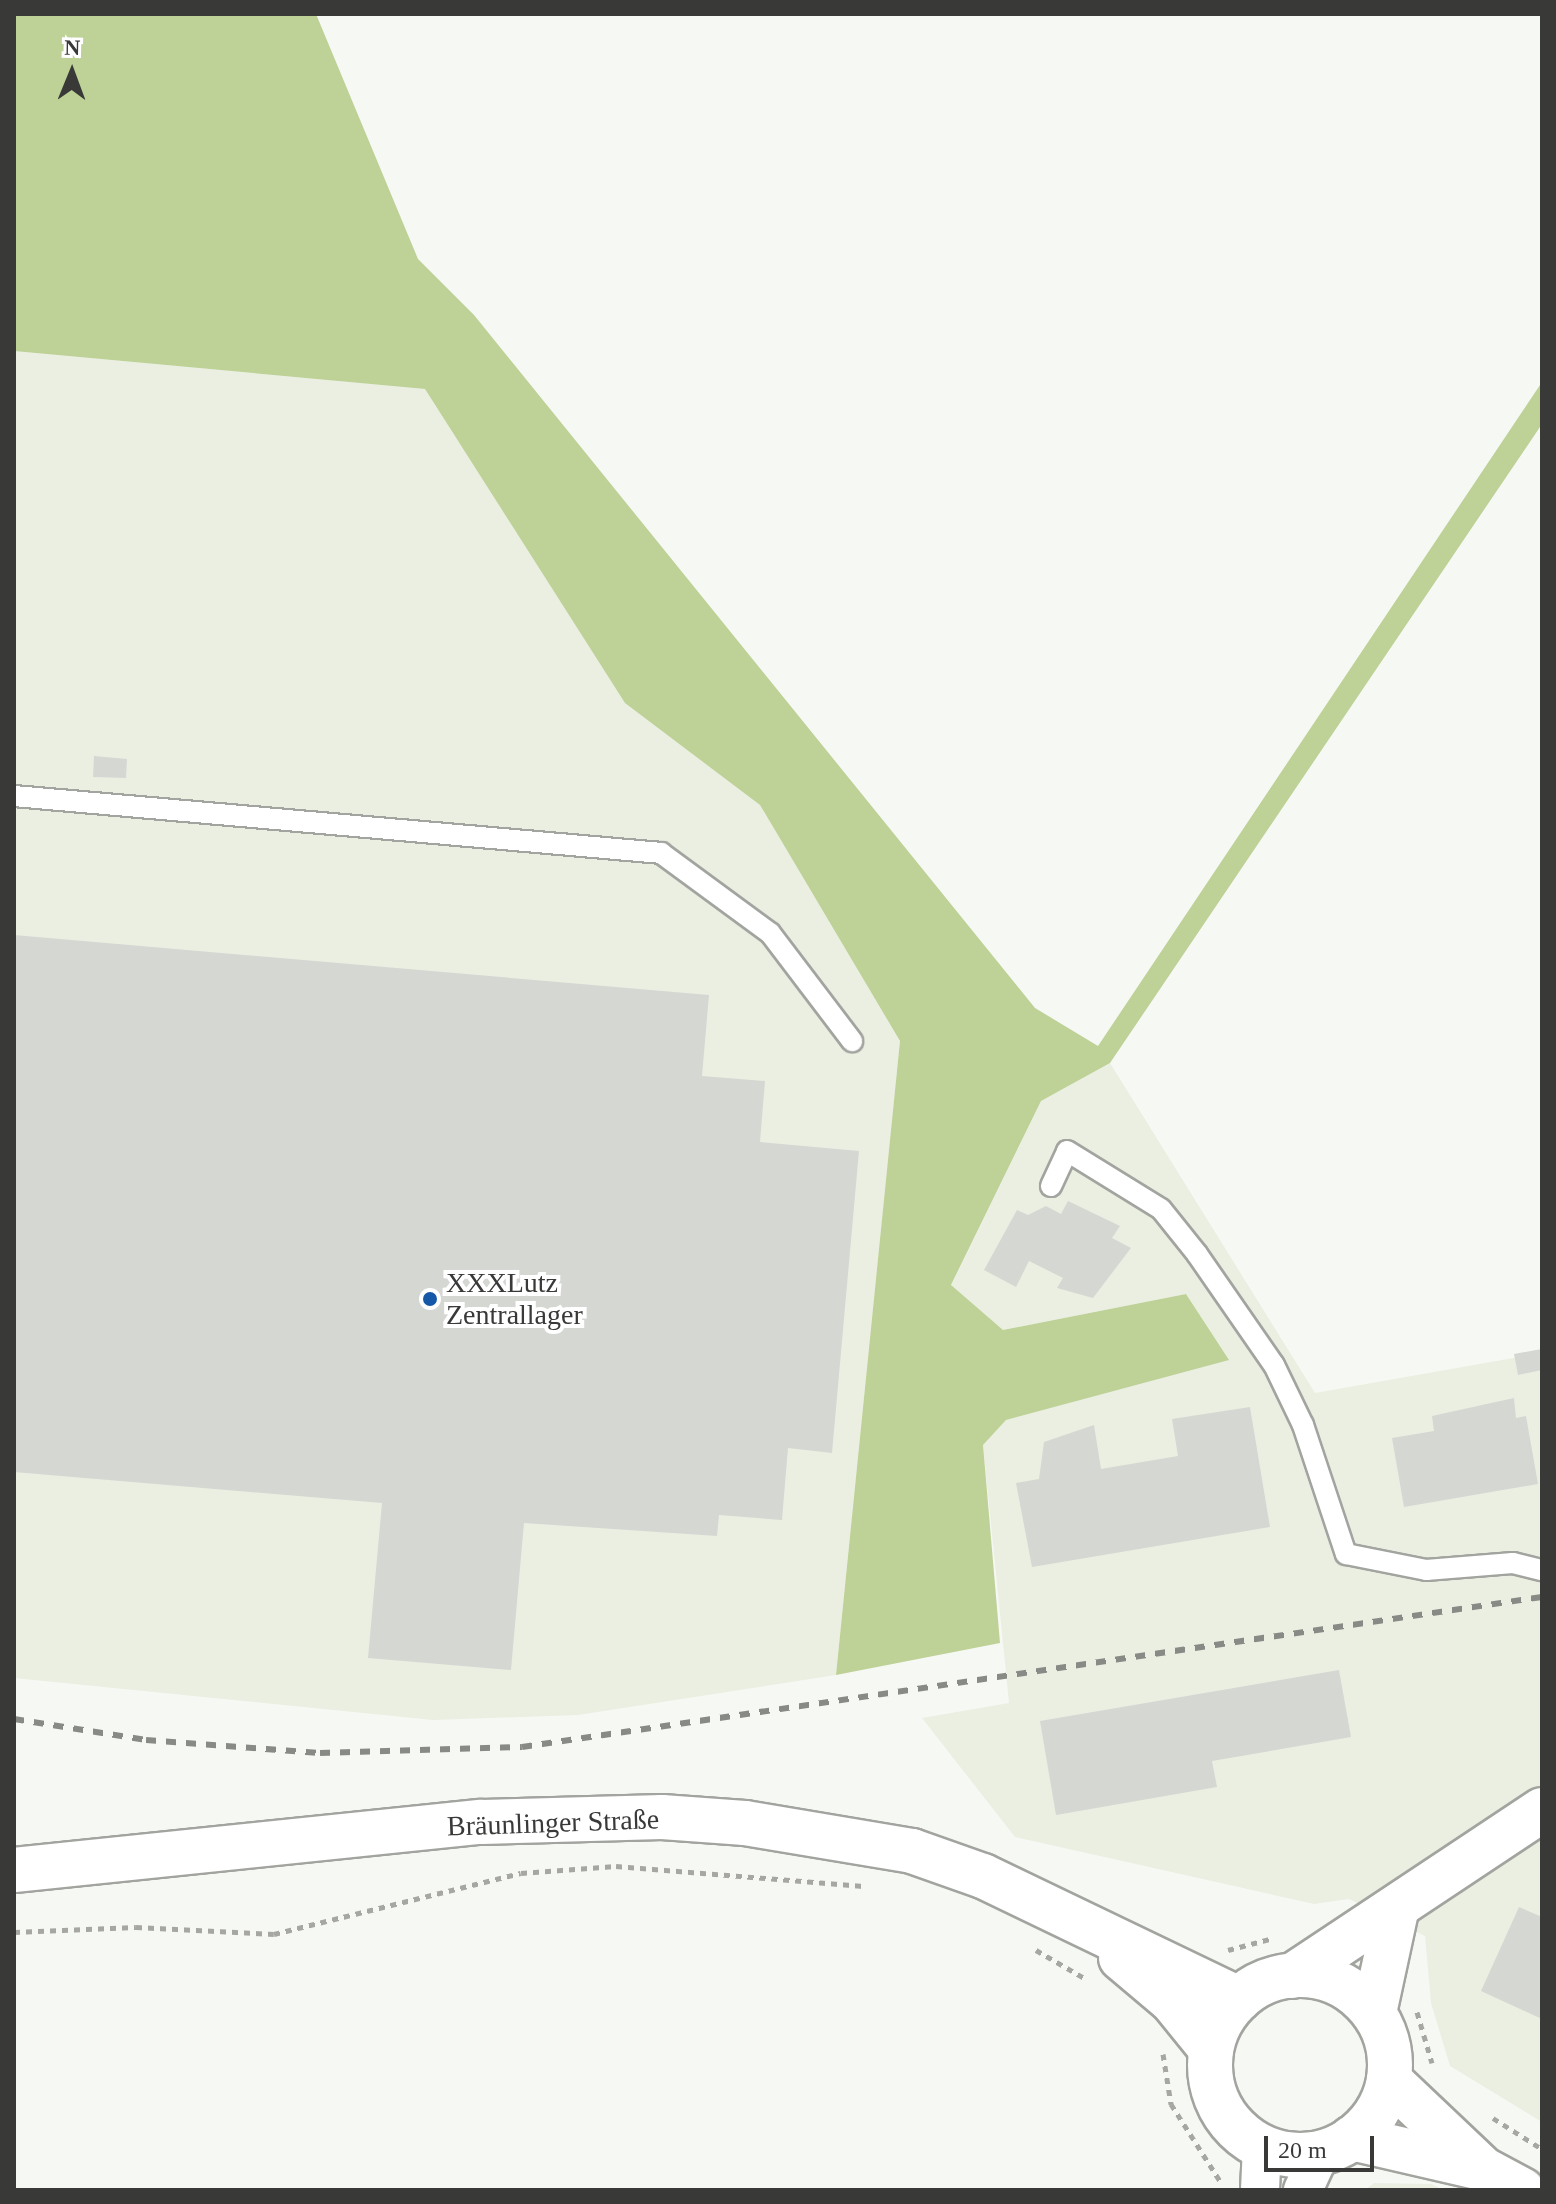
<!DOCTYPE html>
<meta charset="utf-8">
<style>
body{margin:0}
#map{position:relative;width:1556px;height:2204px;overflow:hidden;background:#f6f8f3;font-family:Georgia,serif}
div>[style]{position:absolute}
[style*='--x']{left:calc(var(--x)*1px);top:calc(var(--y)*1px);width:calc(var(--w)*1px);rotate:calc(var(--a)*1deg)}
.built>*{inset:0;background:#eaefe2}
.green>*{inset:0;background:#bed196}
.building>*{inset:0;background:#d5d7d2}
.path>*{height:5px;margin-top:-2.5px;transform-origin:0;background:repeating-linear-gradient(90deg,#a6a7a3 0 6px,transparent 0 12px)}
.roads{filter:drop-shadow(2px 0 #a2a49f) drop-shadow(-2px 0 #a2a49f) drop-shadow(0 2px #a2a49f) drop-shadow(0 -2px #a2a49f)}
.service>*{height:20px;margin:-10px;padding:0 10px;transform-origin:10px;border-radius:10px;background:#fff}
.minor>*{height:38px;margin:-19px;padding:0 19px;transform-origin:19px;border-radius:19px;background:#fff}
.tertiary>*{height:44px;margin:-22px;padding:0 22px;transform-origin:22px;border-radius:22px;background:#fff}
.secondary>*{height:44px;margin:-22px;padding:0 22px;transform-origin:22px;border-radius:22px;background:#fff}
.secondary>.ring{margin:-22px;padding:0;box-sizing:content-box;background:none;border:44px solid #fff;border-radius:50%}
.rail>*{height:6px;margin-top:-3px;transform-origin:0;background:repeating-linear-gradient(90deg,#888a86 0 10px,transparent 0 20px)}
.dots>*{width:22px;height:22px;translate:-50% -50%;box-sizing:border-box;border:4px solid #fff;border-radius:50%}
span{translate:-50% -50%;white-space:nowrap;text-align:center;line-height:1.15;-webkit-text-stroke:8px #fff;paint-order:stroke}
.poi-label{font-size:28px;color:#393a38}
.left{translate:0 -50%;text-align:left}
.street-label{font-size:28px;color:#393a38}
.frame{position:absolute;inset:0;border:16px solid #393a38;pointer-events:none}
.north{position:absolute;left:32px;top:32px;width:80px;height:80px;-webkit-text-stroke:6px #fff;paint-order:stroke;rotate:1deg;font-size:22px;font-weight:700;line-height:32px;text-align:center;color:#393a38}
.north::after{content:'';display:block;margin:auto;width:28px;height:36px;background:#393a38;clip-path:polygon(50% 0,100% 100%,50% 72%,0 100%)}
.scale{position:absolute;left:1264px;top:2136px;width:110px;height:36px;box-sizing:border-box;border:4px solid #393a38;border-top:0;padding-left:10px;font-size:24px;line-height:28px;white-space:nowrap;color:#393a38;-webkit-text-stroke:6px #fff;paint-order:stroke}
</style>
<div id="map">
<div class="built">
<div style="clip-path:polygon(14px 351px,425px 389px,625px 702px,760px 805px,900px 1041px,836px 1675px,578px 1715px,433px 1720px,14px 1678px)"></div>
<div style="clip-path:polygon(1110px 1063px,1315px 1393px,1542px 1353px,1542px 2122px,1450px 2066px,1431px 2003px,1425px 1936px,1349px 1899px,1314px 1904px,1015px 1837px,922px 1718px,1009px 1703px,983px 1445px,1006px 1420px,1228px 1359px,1186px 1294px,1003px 1330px,951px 1286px,1041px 1101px)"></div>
<div style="clip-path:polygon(1374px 2183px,1431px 2184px,1444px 2190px,1365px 2190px)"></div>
</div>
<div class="green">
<div style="clip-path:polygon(14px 14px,316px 14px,418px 259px,474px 315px,1035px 1008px,1098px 1046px,1542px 382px,1542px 424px,1110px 1063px,1041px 1101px,951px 1285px,1003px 1330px,1186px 1294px,1229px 1360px,1006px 1420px,983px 1445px,1000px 1643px,836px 1675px,900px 1041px,760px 805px,625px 703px,425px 389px,14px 351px)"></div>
</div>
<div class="building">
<div style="clip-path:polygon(94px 756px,127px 759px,126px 778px,93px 777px)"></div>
<div style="clip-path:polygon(14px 935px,709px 995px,702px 1076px,765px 1081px,760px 1142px,859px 1151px,832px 1453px,788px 1448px,782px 1520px,719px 1515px,717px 1536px,524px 1523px,511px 1670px,368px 1658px,382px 1503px,14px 1472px)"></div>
<div style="clip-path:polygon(1068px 1201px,1120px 1226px,1112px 1238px,1131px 1248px,1093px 1298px,1057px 1288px,1063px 1278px,1029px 1261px,1016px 1287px,984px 1270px,1017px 1210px,1028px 1215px,1046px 1206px,1061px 1214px)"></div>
<div style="clip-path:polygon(1542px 1349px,1542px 1370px,1518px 1375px,1514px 1354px)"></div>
<div style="clip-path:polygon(1514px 1398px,1516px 1418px,1526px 1416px,1538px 1484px,1404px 1507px,1392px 1438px,1434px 1431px,1432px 1416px)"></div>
<div style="clip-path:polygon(1250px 1407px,1270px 1527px,1032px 1567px,1016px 1483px,1039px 1479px,1044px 1442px,1094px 1425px,1101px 1469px,1178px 1456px,1172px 1419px)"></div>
<div style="clip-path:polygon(1339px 1670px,1351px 1737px,1212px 1761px,1217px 1787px,1056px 1815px,1040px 1721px)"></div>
<div style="clip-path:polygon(1519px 1907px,1542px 1917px,1542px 2019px,1481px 1991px)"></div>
</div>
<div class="path">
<div style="--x:14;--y:1932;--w:122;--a:-2.3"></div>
<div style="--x:136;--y:1927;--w:138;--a:2.9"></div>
<div style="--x:274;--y:1934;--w:254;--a:-13.9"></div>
<div style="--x:521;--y:1873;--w:95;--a:-4.2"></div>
<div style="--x:616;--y:1866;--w:248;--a:4.6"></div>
<div style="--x:1036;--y:1950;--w:58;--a:30.1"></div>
<div style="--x:1228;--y:1950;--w:47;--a:-14.9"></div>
<div style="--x:1417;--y:2012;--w:53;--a:73.6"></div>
<div style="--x:1163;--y:2054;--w:51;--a:80.9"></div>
<div style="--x:1171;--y:2104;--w:95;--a:57.5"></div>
<div style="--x:1493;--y:2118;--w:58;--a:32.3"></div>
</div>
<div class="roads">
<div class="service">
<div style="--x:14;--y:796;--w:650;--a:5.03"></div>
<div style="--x:661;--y:853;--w:135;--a:36.3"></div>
<div style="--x:770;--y:933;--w:136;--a:52.8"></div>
<div style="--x:1051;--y:1186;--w:38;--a:-65"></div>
<div style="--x:1067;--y:1151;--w:110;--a:31.7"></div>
<div style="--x:1161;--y:1209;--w:58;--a:51.3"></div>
<div style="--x:1197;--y:1254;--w:135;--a:55.3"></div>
<div style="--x:1274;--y:1365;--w:67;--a:64.2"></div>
<div style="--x:1303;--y:1425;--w:136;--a:71.6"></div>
<div style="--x:1346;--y:1554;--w:82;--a:11.3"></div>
<div style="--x:1426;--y:1570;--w:87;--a:-4.6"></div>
<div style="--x:1513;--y:1563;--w:30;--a:14"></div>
</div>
<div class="minor">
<div style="--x:1260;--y:2190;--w:44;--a:-87.4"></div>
<div style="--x:1303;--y:2190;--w:41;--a:-65.3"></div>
</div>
<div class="tertiary">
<div style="--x:1292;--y:1976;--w:300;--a:-33.6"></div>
<div style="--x:1374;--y:2013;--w:108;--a:-77.8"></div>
</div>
<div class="secondary">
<div style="--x:14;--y:1870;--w:470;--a:-5.9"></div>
<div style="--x:482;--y:1822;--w:180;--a:-1.6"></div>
<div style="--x:662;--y:1817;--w:83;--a:4.1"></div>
<div style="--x:745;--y:1823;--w:169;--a:9.5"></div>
<div style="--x:912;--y:1851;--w:75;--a:19.4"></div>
<div style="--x:983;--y:1876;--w:284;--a:25.7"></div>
<div style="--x:1121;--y:1958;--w:67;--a:40.1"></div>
<div style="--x:1172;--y:2001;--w:62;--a:50.9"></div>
<div class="ring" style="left:1210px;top:1975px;width:136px;height:136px"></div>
<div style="--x:1389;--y:2080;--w:125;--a:43.4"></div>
<div style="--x:1352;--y:2138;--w:132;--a:13.1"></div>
<div style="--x:1481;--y:2168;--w:47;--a:28.2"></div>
</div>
</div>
<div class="rail">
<div style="--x:14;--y:1719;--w:134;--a:9"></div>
<div style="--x:146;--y:1740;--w:174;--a:4.3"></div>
<div style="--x:320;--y:1753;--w:202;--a:-1.7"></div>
<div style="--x:522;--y:1747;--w:1031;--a:-8.37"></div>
</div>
<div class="dots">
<div style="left:430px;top:1299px;background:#1558a8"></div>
</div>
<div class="poi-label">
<span class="left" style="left:446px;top:1299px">XXXLutz<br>Zentrallager</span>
</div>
<div class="street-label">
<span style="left:553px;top:1823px;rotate:-2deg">Bräunlinger Straße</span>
</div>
<div class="frame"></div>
<div class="north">N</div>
<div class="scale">20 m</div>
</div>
